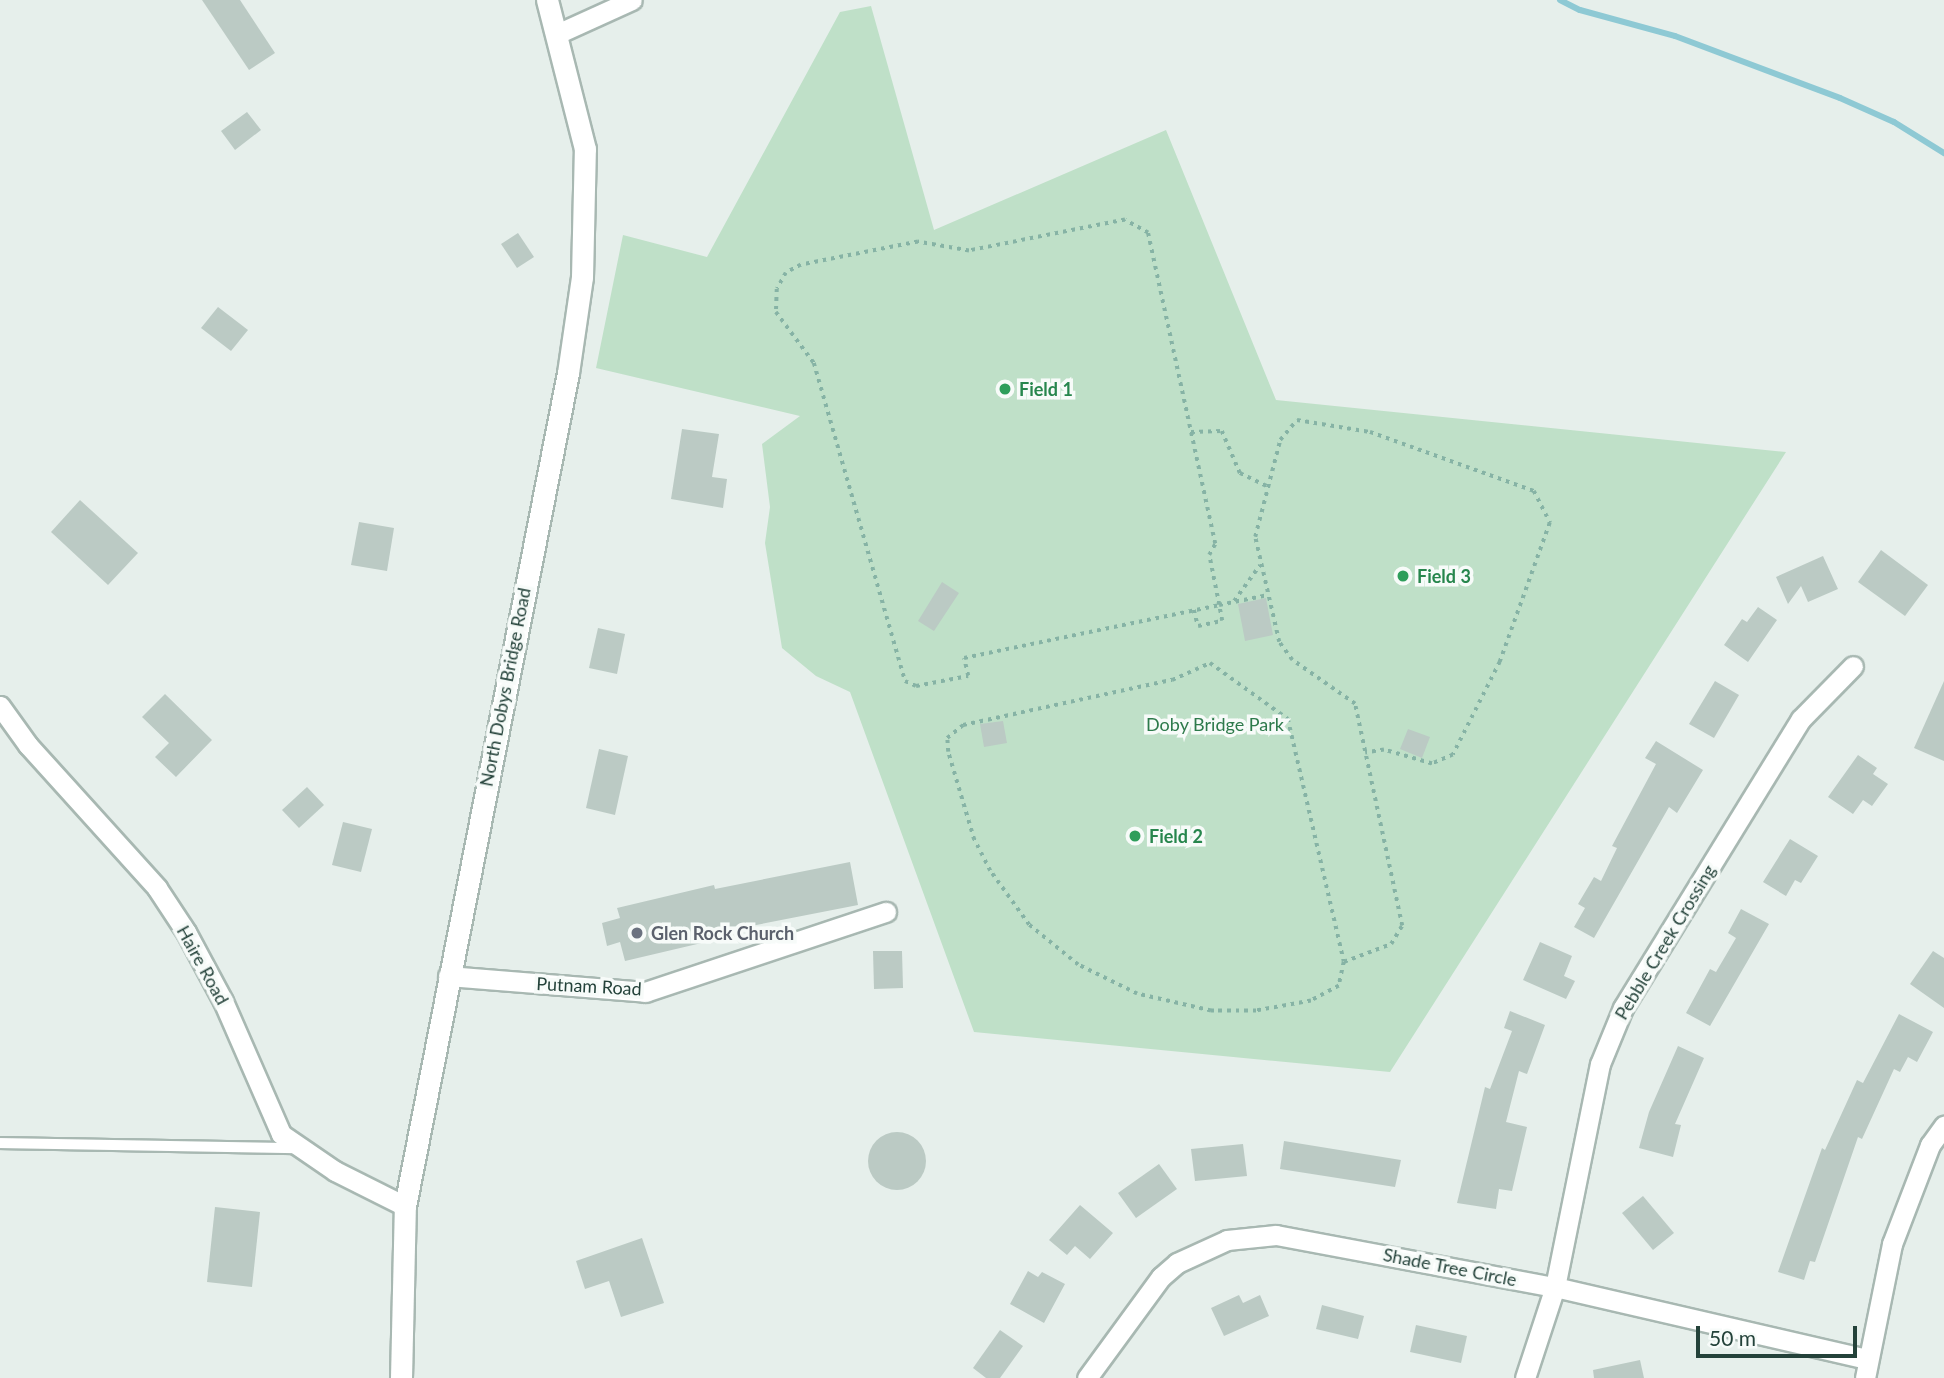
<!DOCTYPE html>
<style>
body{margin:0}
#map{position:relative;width:1944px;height:1378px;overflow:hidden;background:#e6efeb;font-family:Lato,sans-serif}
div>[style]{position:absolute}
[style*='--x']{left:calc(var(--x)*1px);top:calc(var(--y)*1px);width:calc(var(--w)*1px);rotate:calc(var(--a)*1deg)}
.green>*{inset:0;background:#bfe0c8}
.stream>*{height:6px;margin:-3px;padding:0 3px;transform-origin:3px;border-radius:3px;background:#8ec9d4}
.building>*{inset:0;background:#bbcac4}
.round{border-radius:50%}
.path>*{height:3.5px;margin-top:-1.75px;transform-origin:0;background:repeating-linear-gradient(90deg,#86b3a5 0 3.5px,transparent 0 8.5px)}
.roads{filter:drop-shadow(2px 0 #a8b8b2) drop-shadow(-2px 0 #a8b8b2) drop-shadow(0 2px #a8b8b2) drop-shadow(0 -2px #a8b8b2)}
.lane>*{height:10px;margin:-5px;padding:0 5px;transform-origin:5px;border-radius:5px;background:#fff}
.street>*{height:19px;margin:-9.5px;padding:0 9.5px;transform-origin:9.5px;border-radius:9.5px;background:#fff}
.secondary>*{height:21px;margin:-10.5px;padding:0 10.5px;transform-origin:10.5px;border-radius:10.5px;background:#fff}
.dots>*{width:19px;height:19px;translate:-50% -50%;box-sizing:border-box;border:4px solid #f7fbf9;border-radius:50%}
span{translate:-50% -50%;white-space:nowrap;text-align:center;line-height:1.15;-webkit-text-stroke:7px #f7fbf9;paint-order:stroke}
.leisure-label{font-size:18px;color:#27864d;font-weight:700}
.left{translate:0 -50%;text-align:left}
.street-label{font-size:18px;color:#24423a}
.park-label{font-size:18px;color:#2d7a4b}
.worship-label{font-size:18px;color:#5b616d;font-weight:700}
.scale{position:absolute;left:1696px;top:1326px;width:161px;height:32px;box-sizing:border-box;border:4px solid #24423a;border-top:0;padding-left:9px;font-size:21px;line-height:24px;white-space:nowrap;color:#24423a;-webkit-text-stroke:5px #f7fbf9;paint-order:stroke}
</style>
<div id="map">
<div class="green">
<div style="clip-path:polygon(871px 6px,934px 230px,1166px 130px,1276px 400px,1786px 452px,1390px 1072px,974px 1032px,850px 692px,816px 676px,782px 648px,765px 543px,770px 507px,762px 444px,800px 416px,596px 368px,623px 235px,707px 257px,840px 12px)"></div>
</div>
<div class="stream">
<div style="--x:1560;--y:0;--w:22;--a:27"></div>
<div style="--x:1580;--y:10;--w:98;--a:15.3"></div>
<div style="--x:1675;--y:36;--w:176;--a:20.6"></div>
<div style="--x:1840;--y:98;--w:59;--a:24"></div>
<div style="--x:1894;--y:122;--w:59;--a:31.8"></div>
</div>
<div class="building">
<div style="clip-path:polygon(202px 0,240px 0,275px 53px,249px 70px)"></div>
<div style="clip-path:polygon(247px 112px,261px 130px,235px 150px,221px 131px)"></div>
<div style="clip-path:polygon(518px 233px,534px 257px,517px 268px,501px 244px)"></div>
<div style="clip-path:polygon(218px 307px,248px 330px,231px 351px,201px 328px)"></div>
<div style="clip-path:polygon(682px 429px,719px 434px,712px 477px,727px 479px,723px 508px,671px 499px)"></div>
<div style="clip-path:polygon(80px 500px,138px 553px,108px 585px,51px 532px)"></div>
<div style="clip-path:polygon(359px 522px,394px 528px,387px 571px,351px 565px)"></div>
<div style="clip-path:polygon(1881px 550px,1928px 585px,1905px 616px,1858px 582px)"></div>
<div style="clip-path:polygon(1823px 556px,1838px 589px,1808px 602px,1801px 586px,1788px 604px,1776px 577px)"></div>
<div style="clip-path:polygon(942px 582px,959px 593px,934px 631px,918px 621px)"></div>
<div style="clip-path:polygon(1266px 598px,1273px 635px,1245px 641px,1238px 604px)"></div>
<div style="clip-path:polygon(1758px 607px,1777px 620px,1748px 662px,1724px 645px,1742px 619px,1747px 622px)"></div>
<div style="clip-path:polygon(598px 628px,625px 634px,617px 674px,589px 668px)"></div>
<div style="clip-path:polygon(1715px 681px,1739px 695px,1714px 738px,1689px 724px)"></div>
<div style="clip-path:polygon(1944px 681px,1944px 761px,1914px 748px)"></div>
<div style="clip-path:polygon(165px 694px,212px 740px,176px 777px,155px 757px,169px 743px,142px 717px)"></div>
<div style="clip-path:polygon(1003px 721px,1007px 743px,984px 747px,980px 724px)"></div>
<div style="clip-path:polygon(1408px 729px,1430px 737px,1422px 758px,1400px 749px)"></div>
<div style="clip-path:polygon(1656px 741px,1703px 770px,1677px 813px,1669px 807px,1594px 938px,1574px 927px,1585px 908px,1578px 904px,1594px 877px,1601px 881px,1617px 848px,1612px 846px,1656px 764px,1645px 758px)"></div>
<div style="clip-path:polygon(599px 749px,628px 756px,615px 815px,586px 808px)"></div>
<div style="clip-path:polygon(1858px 755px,1877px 768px,1873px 774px,1888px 784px,1872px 806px,1863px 800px,1853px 814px,1828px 797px)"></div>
<div style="clip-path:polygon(307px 787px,324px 805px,299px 828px,282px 810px)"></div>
<div style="clip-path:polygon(343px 822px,372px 829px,361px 872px,332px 865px)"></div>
<div style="clip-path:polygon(1790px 839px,1818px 856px,1801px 883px,1795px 880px,1786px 896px,1763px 882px)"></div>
<div style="clip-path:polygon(850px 862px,858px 905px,725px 931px,727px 937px,625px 961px,620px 942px,607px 946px,602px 923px,620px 918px,617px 908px,714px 885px,715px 889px)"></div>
<div style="clip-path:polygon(1741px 909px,1769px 924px,1710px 1026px,1686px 1013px,1710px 969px,1716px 972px,1736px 938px,1728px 933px)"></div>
<div style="clip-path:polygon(1540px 942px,1572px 956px,1564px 976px,1575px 981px,1566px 999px,1523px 980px)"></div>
<div style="clip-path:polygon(873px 951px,902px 951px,903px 988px,874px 989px)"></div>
<div style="clip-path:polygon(1933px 951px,1944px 958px,1944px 1008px,1910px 984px)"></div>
<div style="clip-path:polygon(1510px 1011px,1545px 1025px,1527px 1074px,1519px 1071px,1506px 1122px,1527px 1127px,1512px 1191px,1499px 1189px,1496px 1209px,1457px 1203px,1485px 1087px,1490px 1089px,1512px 1031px,1504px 1028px)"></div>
<div style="clip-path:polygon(1899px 1014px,1933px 1032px,1917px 1062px,1908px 1057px,1900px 1072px,1894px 1069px,1862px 1139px,1858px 1137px,1815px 1262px,1810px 1261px,1804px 1280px,1778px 1272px,1822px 1148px,1825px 1150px,1857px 1080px,1863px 1083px)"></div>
<div style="clip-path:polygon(1678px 1046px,1704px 1058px,1675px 1124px,1681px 1125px,1673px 1157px,1639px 1148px,1649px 1112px)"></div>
<div class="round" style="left:868px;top:1132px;width:58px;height:58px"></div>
<div style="clip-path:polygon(1284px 1141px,1401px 1160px,1395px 1187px,1280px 1169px)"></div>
<div style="clip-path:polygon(1243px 1144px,1247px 1176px,1195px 1181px,1191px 1149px)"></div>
<div style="clip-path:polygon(1159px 1164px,1177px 1189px,1136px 1218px,1118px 1193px)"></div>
<div style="clip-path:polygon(1643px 1196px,1674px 1233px,1653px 1250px,1622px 1213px)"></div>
<div style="clip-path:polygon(1080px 1205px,1113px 1233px,1090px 1259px,1075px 1246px,1067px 1255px,1049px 1240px)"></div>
<div style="clip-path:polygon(215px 1207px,260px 1212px,252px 1287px,207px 1282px)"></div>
<div style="clip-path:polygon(642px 1238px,664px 1303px,621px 1317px,609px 1281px,585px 1289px,576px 1261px)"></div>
<div style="clip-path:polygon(1028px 1271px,1038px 1277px,1042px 1272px,1065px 1284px,1044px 1323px,1010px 1304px)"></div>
<div style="clip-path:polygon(1239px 1295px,1243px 1303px,1260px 1295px,1269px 1316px,1224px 1336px,1211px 1308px)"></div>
<div style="clip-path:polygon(1322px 1305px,1364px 1316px,1358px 1339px,1316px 1329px)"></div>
<div style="clip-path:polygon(1416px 1325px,1467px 1336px,1461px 1363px,1410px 1352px)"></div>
<div style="clip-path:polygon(1000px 1330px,1023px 1346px,1000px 1378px,986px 1378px,973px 1368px)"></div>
<div style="clip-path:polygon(1640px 1360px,1644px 1378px,1594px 1378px,1593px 1370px)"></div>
</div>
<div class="path">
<div style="--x:1191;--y:432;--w:31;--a:-2"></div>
<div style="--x:1222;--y:431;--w:46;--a:66.8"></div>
<div style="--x:1240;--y:473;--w:30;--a:26"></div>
<div style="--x:1234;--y:601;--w:44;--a:-54.2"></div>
<div style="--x:1194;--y:610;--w:16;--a:76"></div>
<div style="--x:1198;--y:626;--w:25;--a:-12"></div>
<div style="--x:1222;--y:621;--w:16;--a:-101"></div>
<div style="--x:1219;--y:605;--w:51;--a:-101.3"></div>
<div style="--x:1209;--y:555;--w:13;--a:-61"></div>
<div style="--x:1215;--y:544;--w:318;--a:-102.2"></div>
<div style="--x:1148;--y:233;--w:26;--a:-151"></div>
<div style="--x:1125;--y:220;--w:159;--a:168.8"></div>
<div style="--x:969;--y:251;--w:52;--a:-170"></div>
<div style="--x:918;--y:242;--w:119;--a:168.9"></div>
<div style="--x:801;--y:265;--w:17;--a:152"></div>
<div style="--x:786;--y:273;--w:18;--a:119"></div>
<div style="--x:777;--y:289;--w:23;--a:92"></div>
<div style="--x:776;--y:312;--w:64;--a:53.3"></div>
<div style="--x:814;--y:363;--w:331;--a:74"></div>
<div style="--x:905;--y:681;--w:12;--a:24"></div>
<div style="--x:916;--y:686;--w:53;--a:-10.9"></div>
<div style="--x:968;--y:676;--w:18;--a:-103"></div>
<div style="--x:964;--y:658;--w:260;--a:-11.7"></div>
<div style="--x:1219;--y:605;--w:50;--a:-11.5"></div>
<div style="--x:1210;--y:663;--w:96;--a:35.7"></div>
<div style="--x:1288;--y:719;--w:249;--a:77"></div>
<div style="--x:1344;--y:962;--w:25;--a:102"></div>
<div style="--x:1339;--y:986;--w:32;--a:152"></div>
<div style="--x:1311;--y:1001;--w:56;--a:169.7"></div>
<div style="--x:1256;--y:1011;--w:45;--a:180"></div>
<div style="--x:1211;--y:1011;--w:76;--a:-167.1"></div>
<div style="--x:1137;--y:994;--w:66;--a:-153.8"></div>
<div style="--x:1078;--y:965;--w:63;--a:-140.8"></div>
<div style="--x:1029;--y:925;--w:67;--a:-125.8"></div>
<div style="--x:990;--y:871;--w:35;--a:-117"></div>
<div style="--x:974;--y:840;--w:92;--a:-106.5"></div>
<div style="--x:948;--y:752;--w:14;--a:-94"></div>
<div style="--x:947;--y:738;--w:21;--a:-39"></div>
<div style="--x:963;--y:725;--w:214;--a:-12.2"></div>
<div style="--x:1172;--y:680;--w:42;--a:-24.1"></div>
<div style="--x:1344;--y:962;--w:50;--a:-21"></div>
<div style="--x:1391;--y:944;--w:21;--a:-59"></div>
<div style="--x:1402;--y:926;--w:227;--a:-102"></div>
<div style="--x:1355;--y:704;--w:77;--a:-145.1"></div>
<div style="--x:1292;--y:660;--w:22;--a:-126"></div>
<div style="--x:1279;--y:642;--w:108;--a:-102.9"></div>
<div style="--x:1255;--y:537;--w:100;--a:-75.5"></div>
<div style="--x:1280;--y:440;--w:26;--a:-50"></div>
<div style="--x:1297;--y:420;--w:74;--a:9.3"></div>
<div style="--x:1370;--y:432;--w:174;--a:19.8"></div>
<div style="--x:1534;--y:491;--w:36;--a:63"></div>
<div style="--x:1550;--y:523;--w:148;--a:109.8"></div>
<div style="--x:1500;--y:662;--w:104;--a:116.8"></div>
<div style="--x:1453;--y:755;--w:23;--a:157"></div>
<div style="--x:1432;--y:764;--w:50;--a:-163.7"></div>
<div style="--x:1384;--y:750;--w:19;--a:171"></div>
</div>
<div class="roads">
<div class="lane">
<div style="--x:0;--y:1143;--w:294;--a:1"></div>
</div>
<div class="street">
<div style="--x:557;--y:34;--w:82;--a:-24.4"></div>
<div style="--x:0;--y:706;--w:48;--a:54.3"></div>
<div style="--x:28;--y:745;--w:193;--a:47.9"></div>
<div style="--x:157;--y:888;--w:53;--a:56.6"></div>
<div style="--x:186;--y:932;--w:78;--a:61.8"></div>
<div style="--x:223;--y:1001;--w:145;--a:66.4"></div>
<div style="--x:281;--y:1134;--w:65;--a:34.4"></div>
<div style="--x:335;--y:1171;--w:78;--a:26.6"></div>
<div style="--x:448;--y:976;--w:198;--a:4.6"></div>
<div style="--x:645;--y:992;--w:254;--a:-18.4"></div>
<div style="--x:1087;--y:1378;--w:125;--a:-53.8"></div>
<div style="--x:1161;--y:1277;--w:21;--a:-41"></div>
<div style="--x:1177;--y:1263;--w:55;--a:-24.7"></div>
<div style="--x:1227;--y:1240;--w:49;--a:-5.8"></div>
<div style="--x:1276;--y:1235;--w:284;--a:10.6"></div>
<div style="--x:1555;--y:1287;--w:320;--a:13"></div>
<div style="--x:1525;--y:1378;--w:96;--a:-71.8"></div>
<div style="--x:1555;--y:1287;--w:227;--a:-78.6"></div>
<div style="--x:1600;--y:1064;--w:61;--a:-67.7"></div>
<div style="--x:1623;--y:1008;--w:339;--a:-58.4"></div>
<div style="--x:1801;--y:719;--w:74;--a:-45.5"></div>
<div style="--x:1865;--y:1378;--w:137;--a:-78.6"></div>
<div style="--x:1892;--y:1244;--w:106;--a:-69"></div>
<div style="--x:1930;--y:1145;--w:24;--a:-54"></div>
</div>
<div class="secondary">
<div style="--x:401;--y:1378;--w:172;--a:-88.7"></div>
<div style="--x:405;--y:1206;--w:849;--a:-78.93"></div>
<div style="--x:568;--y:373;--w:97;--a:-81.7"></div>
<div style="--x:582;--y:277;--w:128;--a:-88.7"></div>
<div style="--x:585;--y:149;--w:154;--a:-104.3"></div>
</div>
</div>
<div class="dots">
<div style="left:1005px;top:389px;background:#2e9e5b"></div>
<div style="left:1403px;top:576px;background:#2e9e5b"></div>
<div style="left:1135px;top:836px;background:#2e9e5b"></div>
<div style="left:637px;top:933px;background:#6b7280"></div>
</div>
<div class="leisure-label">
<span class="left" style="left:1019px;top:389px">Field 1</span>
<span class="left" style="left:1417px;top:576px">Field 3</span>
<span class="left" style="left:1149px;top:836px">Field 2</span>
</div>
<div class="street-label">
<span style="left:505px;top:687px;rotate:-79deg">North Dobys Bridge Road</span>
<span style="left:1665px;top:942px;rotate:-59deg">Pebble Creek Crossing</span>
<span style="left:203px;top:965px;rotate:61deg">Haire Road</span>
<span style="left:589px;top:986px;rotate:3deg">Putnam Road</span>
<span style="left:1450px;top:1267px;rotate:11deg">Shade Tree Circle</span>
</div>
<div class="park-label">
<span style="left:1215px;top:724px">Doby Bridge Park</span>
</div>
<div class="worship-label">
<span class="left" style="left:651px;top:933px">Glen Rock Church</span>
</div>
<div class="scale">50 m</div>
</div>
